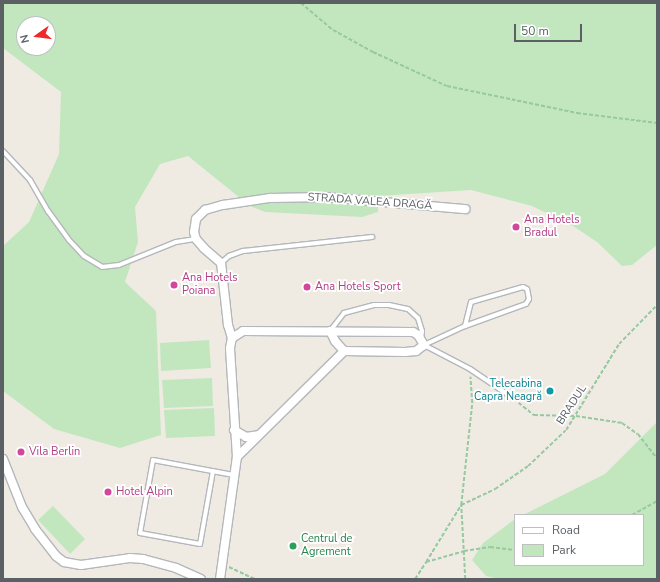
<!DOCTYPE html>
<meta charset="utf-8">
<style>
body{margin:0}
#map{position:relative;width:660px;height:582px;overflow:hidden;background:#efebe3;font-family:"Nunito Sans",sans-serif}
div>[style]{position:absolute}
[style*='--x']{left:calc(var(--x)*1px);top:calc(var(--y)*1px);width:calc(var(--w)*1px);rotate:calc(var(--a)*1deg)}
.green>*{inset:0;background:#c2e7bf}
.path>*{height:1.5px;margin-top:-0.75px;transform-origin:0;background:repeating-linear-gradient(90deg,#97c9a1 0 4px,transparent 0 6px)}
.roads{filter:drop-shadow(1px 0 #b4b7bb) drop-shadow(-1px 0 #b4b7bb) drop-shadow(0 1px #b4b7bb) drop-shadow(0 -1px #b4b7bb)}
.service>*{height:4px;margin:-2px;padding:0 2px;transform-origin:2px;border-radius:2px;background:#fff}
.minor>*{height:8px;margin:-4px;padding:0 4px;transform-origin:4px;border-radius:4px;background:#fff}
.dots>*{width:11px;height:11px;translate:-50% -50%;box-sizing:border-box;border:2px solid #fff;border-radius:50%}
span{translate:-50% -50%;white-space:nowrap;text-align:center;line-height:1.15;-webkit-text-stroke:3.5px #fff;paint-order:stroke}
.street-label{font-size:11px;color:#5b6065}
.hotel-label{font-size:11px;color:#b23c85}
.left{translate:0 -50%;text-align:left}
.culture-label{font-size:11px;color:#0d838f}
.right{translate:-100% -50%;text-align:right}
.leisure-label{font-size:11px;color:#27864d}
.frame{position:absolute;inset:0;border:4px solid #5b6065;pointer-events:none}
.legend{position:absolute;left:514px;top:514px;width:130px;height:52px;box-sizing:border-box;background:#fff;border:1px solid #bdbfc1;margin:0;padding:5px 7px;list-style:none;font-size:12px;color:#5b6065}
.legend li{display:flex;align-items:center;gap:8px;height:20px}
.legend b{width:20px;border:1px solid #bdbfc1}
.north{position:absolute;left:16px;top:16px;width:40px;height:40px;box-sizing:border-box;background:#fff;border:1px solid #bdbfc1;border-radius:50%;rotate:256deg;font-size:11px;font-weight:700;line-height:16px;text-align:center;color:#5b6065}
.north::after{content:'';display:block;margin:auto;width:14px;height:18px;background:#f0282a;clip-path:polygon(50% 0,100% 100%,50% 72%,0 100%)}
.scale{position:absolute;left:514px;top:24px;width:68px;height:18px;box-sizing:border-box;border:2px solid #5b6065;border-top:0;padding-left:5px;font-size:12px;line-height:14px;white-space:nowrap;color:#5b6065;-webkit-text-stroke:3px #fff;paint-order:stroke}
</style>
<div id="map">
<div class="green">
<div style="clip-path:polygon(evenodd,3px 3px,657px 3px,657px 245px,632px 265px,622px 266px,597px 242px,573px 226px,532px 206px,471px 190px,378px 196px,378px 212px,362px 217px,265px 212px,250px 206px,188px 156px,160px 164px,135px 207px,138px 242px,125px 282px,156px 311px,161px 435px,120px 448px,54px 429px,3px 391px,3px 246px,29px 222px,59px 154px,61px 92px,3px 48px,3px 3px,24px 24px,48px 24px,48px 48px,24px 48px,24px 24px)"></div>
<div style="clip-path:polygon(209px 340px,211px 368px,161px 371px,160px 343px)"></div>
<div style="clip-path:polygon(212px 378px,213px 406px,164px 408px,162px 380px)"></div>
<div style="clip-path:polygon(214px 408px,215px 436px,166px 438px,164px 410px)"></div>
<div style="clip-path:polygon(657px 422px,657px 579px,500px 579px,486px 576px,472px 560px,483px 543px,515px 519px,515px 565px,643px 565px,643px 515px,523px 515px,605px 474px)"></div>
<div style="clip-path:polygon(53px 506px,85px 539px,70px 554px,38px 520px)"></div>
</div>
<div class="path">
<div style="--x:301;--y:3;--w:42;--a:40.2"></div>
<div style="--x:333;--y:30;--w:46;--a:28.8"></div>
<div style="--x:373;--y:52;--w:81;--a:24.7"></div>
<div style="--x:447;--y:86;--w:133;--a:11.7"></div>
<div style="--x:577;--y:113;--w:81;--a:7.1"></div>
<div style="--x:514;--y:399;--w:26;--a:39"></div>
<div style="--x:534;--y:415;--w:42;--a:1.4"></div>
<div style="--x:576;--y:416;--w:47;--a:8.7"></div>
<div style="--x:622;--y:423;--w:19;--a:35"></div>
<div style="--x:638;--y:434;--w:31;--a:52"></div>
<div style="--x:461;--y:505;--w:38;--a:-25"></div>
<div style="--x:495;--y:489;--w:40;--a:-34.9"></div>
<div style="--x:528;--y:466;--w:52;--a:-43.5"></div>
<div style="--x:566;--y:430;--w:101;--a:-58.4"></div>
<div style="--x:619;--y:344;--w:54;--a:-45.7"></div>
<div style="--x:632;--y:515;--w:29;--a:-29"></div>
<div style="--x:426;--y:562;--w:67;--a:-58.4"></div>
<div style="--x:229;--y:567;--w:29;--a:25"></div>
<div style="--x:415;--y:579;--w:20;--a:-57"></div>
<div style="--x:426;--y:562;--w:40;--a:-16"></div>
<div style="--x:464;--y:551;--w:26;--a:-9"></div>
<div style="--x:490;--y:547;--w:25;--a:7"></div>
<div style="--x:465;--y:579;--w:74;--a:-93.1"></div>
<div style="--x:461;--y:505;--w:103;--a:-83.8"></div>
<div style="--x:472;--y:403;--w:26;--a:-94"></div>
</div>
<div class="roads">
<div class="service">
<div style="--x:3;--y:151;--w:40;--a:47"></div>
<div style="--x:30;--y:180;--w:36;--a:60"></div>
<div style="--x:48;--y:211;--w:36;--a:54"></div>
<div style="--x:69;--y:240;--w:22;--a:47"></div>
<div style="--x:84;--y:256;--w:21;--a:31"></div>
<div style="--x:102;--y:267;--w:17;--a:-7"></div>
<div style="--x:119;--y:265;--w:61;--a:-22"></div>
<div style="--x:176;--y:242;--w:20;--a:-9"></div>
<div style="--x:221;--y:263;--w:11;--a:-41"></div>
<div style="--x:229;--y:256;--w:15;--a:-20"></div>
<div style="--x:243;--y:251;--w:130;--a:-6.2"></div>
<div style="--x:330;--y:331;--w:23;--a:-52"></div>
<div style="--x:344;--y:313;--w:31;--a:-15"></div>
<div style="--x:374;--y:305;--w:15;--a:0"></div>
<div style="--x:389;--y:305;--w:19;--a:12"></div>
<div style="--x:408;--y:309;--w:13;--a:42"></div>
<div style="--x:418;--y:318;--w:14;--a:73"></div>
<div style="--x:422;--y:331;--w:8;--a:97"></div>
<div style="--x:424;--y:345;--w:45;--a:-24.9"></div>
<div style="--x:465;--y:326;--w:65;--a:-19.8"></div>
<div style="--x:526;--y:304;--w:6;--a:-59"></div>
<div style="--x:529;--y:299;--w:10;--a:-101"></div>
<div style="--x:527;--y:289;--w:4;--a:-153"></div>
<div style="--x:523;--y:287;--w:54;--a:163.9"></div>
<div style="--x:471;--y:302;--w:25;--a:104"></div>
<div style="--x:424;--y:345;--w:52;--a:27.6"></div>
<div style="--x:470;--y:369;--w:48;--a:34"></div>
<div style="--x:213;--y:471;--w:74;--a:100.1"></div>
<div style="--x:200;--y:544;--w:61;--a:-169.6"></div>
<div style="--x:140;--y:533;--w:74;--a:-79.9"></div>
<div style="--x:153;--y:460;--w:82;--a:10.5"></div>
</div>
<div class="minor">
<div style="--x:330;--y:331;--w:11;--a:63"></div>
<div style="--x:335;--y:341;--w:13;--a:48"></div>
<div style="--x:232;--y:338;--w:14;--a:-107"></div>
<div style="--x:228;--y:325;--w:62;--a:-96.4"></div>
<div style="--x:221;--y:263;--w:23;--a:-139"></div>
<div style="--x:204;--y:248;--w:12;--a:-132"></div>
<div style="--x:196;--y:239;--w:7;--a:-106"></div>
<div style="--x:194;--y:232;--w:13;--a:-81"></div>
<div style="--x:196;--y:219;--w:13;--a:-45"></div>
<div style="--x:205;--y:210;--w:19;--a:-16"></div>
<div style="--x:223;--y:205;--w:48;--a:-8.5"></div>
<div style="--x:270;--y:198;--w:57;--a:-1"></div>
<div style="--x:327;--y:197;--w:139;--a:5"></div>
<div style="--x:234;--y:430;--w:14;--a:30"></div>
<div style="--x:246;--y:437;--w:12;--a:-9"></div>
<div style="--x:237;--y:457;--w:151;--a:-44.7"></div>
<div style="--x:3;--y:459;--w:52;--a:68.4"></div>
<div style="--x:22;--y:507;--w:26;--a:59"></div>
<div style="--x:35;--y:529;--w:34;--a:52"></div>
<div style="--x:56;--y:556;--w:10;--a:37"></div>
<div style="--x:64;--y:562;--w:17;--a:10"></div>
<div style="--x:81;--y:565;--w:49;--a:-8.1"></div>
<div style="--x:130;--y:558;--w:13;--a:4"></div>
<div style="--x:143;--y:559;--w:34;--a:15"></div>
<div style="--x:176;--y:568;--w:27;--a:24"></div>
<div style="--x:220;--y:579;--w:123;--a:-82.1"></div>
<div style="--x:237;--y:457;--w:109;--a:-93.7"></div>
<div style="--x:230;--y:348;--w:10;--a:-79"></div>
<div style="--x:232;--y:338;--w:13;--a:-32"></div>
<div style="--x:243;--y:331;--w:170;--a:0.3"></div>
<div style="--x:413;--y:332;--w:6;--a:31"></div>
<div style="--x:418;--y:335;--w:12;--a:59"></div>
<div style="--x:424;--y:345;--w:10;--a:143"></div>
<div style="--x:416;--y:351;--w:11;--a:175"></div>
<div style="--x:405;--y:352;--w:61;--a:-179.1"></div>
</div>
</div>
<div class="dots">
<div style="left:516px;top:227px;background:#d1479c"></div>
<div style="left:174px;top:285px;background:#d1479c"></div>
<div style="left:307px;top:287px;background:#d1479c"></div>
<div style="left:550px;top:391px;background:#0f9aa8"></div>
<div style="left:21px;top:452px;background:#d1479c"></div>
<div style="left:108px;top:492px;background:#d1479c"></div>
<div style="left:293px;top:546px;background:#2e9e5b"></div>
</div>
<div class="street-label">
<span style="left:370px;top:202px;rotate:4deg">STRADA VALEA DRAGĂ</span>
<span style="left:572px;top:405px;rotate:-57deg">BRADUL</span>
</div>
<div class="hotel-label">
<span class="left" style="left:524px;top:227px">Ana Hotels<br>Bradul</span>
<span class="left" style="left:182px;top:285px">Ana Hotels<br>Poiana</span>
<span class="left" style="left:315px;top:287px">Ana Hotels Sport</span>
<span class="left" style="left:29px;top:452px">Vila Berlin</span>
<span class="left" style="left:116px;top:492px">Hotel Alpin</span>
</div>
<div class="culture-label">
<span class="right" style="left:542px;top:391px">Telecabina<br>Capra Neagră</span>
</div>
<div class="leisure-label">
<span class="left" style="left:301px;top:546px">Centrul de<br>Agrement</span>
</div>
<div class="frame"></div>
<ul class="legend">
<li><b style="height:5px;background:#fff"></b>Road</li>
<li><b style="height:11px;background:#c2e7bf"></b>Park</li>
</ul>
<div class="north">N</div>
<div class="scale">50 m</div>
</div>
